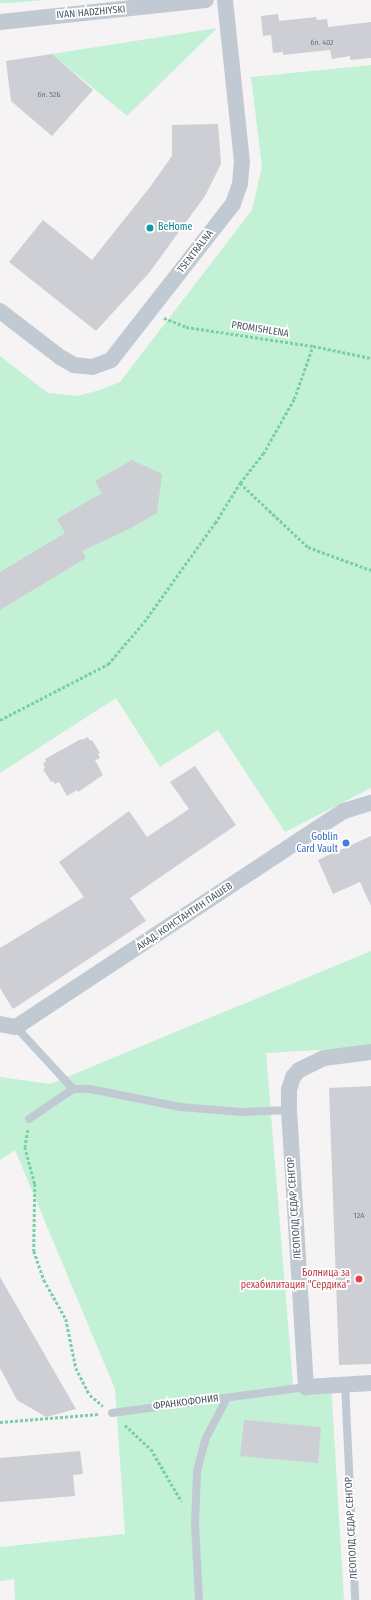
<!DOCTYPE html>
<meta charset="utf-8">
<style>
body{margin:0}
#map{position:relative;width:371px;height:1600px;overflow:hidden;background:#f5f3f3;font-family:"Fira Sans Condensed",sans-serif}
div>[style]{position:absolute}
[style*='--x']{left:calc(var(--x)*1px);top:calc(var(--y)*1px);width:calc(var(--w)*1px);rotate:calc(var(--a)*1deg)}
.green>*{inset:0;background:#c3f1d5}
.building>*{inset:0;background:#cdcfd5}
.path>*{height:2.5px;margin-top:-1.25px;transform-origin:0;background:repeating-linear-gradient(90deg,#7ad0a6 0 3px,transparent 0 5px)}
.lane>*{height:8px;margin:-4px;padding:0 4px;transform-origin:4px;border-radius:4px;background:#c1cad2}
.street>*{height:16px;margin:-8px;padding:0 8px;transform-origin:8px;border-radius:8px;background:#c1cad2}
.dots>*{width:11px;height:11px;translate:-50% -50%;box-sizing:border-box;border:2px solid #fff;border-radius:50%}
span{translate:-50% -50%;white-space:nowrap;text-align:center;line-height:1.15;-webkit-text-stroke:3.5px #fff;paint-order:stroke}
.number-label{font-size:8px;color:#6b747e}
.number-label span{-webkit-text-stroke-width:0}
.street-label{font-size:10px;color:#4a5661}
.culture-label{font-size:10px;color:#0d838f}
.left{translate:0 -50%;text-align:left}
.shop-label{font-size:10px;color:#366cbe}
.right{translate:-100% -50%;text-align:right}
.health-label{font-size:10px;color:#be3a42}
</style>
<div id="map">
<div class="green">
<div style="clip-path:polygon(0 0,44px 0,11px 3px,0 3px)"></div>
<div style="clip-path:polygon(217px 28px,127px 116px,52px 54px)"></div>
<div style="clip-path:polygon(371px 65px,371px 788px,285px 832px,218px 730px,160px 767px,116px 698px,0 773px,0 356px,48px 393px,77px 396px,100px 390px,120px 382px,252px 210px,262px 167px,251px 77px)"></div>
<div style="clip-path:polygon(371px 951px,371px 1047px,266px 1053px,293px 1385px,331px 1383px,344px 1600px,15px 1600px,14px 1579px,0 1581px,0 1547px,125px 1534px,115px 1389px,15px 1150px,0 1160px,0 1077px,50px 1084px)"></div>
</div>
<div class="building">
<div style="clip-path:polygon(278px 14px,279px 21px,316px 17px,317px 20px,327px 19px,328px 27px,371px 22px,371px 58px,350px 60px,350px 56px,332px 59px,330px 50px,283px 55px,283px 52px,273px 53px,271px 35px,263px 36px,261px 16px)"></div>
<div style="clip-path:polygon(52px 54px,93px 90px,52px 136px,11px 101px,6px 61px)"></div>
<div style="clip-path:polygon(218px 124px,221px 164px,205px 196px,149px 273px,96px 331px,9px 262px,43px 220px,92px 260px,150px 187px,172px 156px,172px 125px)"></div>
<div style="clip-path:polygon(132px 460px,162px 474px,157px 513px,129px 529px,82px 551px,86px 558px,0 610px,0 572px,65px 533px,57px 519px,102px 493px,95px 481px)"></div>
<div style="clip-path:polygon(88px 737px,90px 741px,92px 740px,100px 753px,98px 754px,100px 758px,95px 760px,103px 775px,78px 792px,77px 790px,67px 796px,59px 782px,55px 784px,53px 781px,51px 782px,43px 769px,45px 768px,43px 764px,46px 761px,45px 759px,81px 739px,82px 740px)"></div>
<div style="clip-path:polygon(195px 766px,236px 825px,130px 898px,146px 921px,13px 1009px,0 988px,0 948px,84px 897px,59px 862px,129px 811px,147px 837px,189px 809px,170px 782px)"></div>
<div style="clip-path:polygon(371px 836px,371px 906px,360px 882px,333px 894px,318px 860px)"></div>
<div style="clip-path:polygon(371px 1086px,371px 1364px,339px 1365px,329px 1088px)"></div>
<div style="clip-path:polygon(0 1277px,76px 1409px,46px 1417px,17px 1400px,0 1368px)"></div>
<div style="clip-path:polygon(244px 1420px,321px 1427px,318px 1463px,240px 1456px)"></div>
<div style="clip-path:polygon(80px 1451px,83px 1474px,73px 1475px,75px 1496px,0 1502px,0 1458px)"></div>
</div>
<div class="path">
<div style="--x:164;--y:318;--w:24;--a:22"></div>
<div style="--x:186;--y:327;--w:128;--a:8.5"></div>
<div style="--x:313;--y:346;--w:59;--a:11.7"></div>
<div style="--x:240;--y:483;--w:93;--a:43.3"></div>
<div style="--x:308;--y:547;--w:67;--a:20.1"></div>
<div style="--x:0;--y:720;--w:122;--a:-27.4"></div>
<div style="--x:108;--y:664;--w:55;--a:-49.4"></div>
<div style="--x:144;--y:622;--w:122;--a:-54.4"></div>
<div style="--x:215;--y:523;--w:47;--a:-58"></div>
<div style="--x:240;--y:483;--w:37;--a:-52"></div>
<div style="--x:263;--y:454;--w:63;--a:-60.6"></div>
<div style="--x:294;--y:399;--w:56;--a:-70.3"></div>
<div style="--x:28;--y:1130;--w:17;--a:100"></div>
<div style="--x:25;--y:1147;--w:38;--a:75"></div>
<div style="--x:35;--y:1184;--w:67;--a:90.9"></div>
<div style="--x:34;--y:1251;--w:31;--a:71"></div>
<div style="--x:44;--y:1280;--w:45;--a:60.6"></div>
<div style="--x:66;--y:1319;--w:50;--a:78.5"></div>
<div style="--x:76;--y:1368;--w:30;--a:63"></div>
<div style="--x:90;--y:1395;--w:17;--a:40"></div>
<div style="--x:0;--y:1422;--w:99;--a:-4.6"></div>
<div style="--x:125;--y:1425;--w:35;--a:43"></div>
<div style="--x:151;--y:1449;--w:61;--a:59.7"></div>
</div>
<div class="lane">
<div style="--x:16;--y:1027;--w:84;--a:47.4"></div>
<div style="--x:29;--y:1119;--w:53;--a:-34.3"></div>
<div style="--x:73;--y:1089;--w:17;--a:0"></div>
<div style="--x:90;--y:1089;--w:92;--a:11.3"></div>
<div style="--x:180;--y:1107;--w:62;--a:4.6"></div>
<div style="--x:242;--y:1112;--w:47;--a:-2.4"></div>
<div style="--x:345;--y:1384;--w:216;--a:87.3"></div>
<div style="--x:112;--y:1413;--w:196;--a:-7.6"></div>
<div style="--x:199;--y:1600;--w:77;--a:-93"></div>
<div style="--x:195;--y:1523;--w:52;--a:-87.8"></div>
<div style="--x:197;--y:1471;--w:34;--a:-75"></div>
<div style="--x:206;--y:1438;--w:45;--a:-62.3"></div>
</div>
<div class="street">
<div style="--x:0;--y:22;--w:207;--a:-6.1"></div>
<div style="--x:0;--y:311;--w:76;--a:37.5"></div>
<div style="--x:60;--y:357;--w:16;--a:30"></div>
<div style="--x:74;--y:365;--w:18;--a:6"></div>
<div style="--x:92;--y:367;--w:20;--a:-20"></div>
<div style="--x:111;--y:360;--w:198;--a:-52"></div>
<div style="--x:233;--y:204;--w:21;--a:-71"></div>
<div style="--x:240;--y:184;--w:22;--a:-85"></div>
<div style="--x:242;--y:162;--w:163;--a:-96"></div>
<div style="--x:0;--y:1024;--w:16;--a:11"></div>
<div style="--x:16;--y:1027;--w:393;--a:-33.4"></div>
<div style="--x:344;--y:811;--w:28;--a:-17"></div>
<div style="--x:371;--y:1052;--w:47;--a:172.7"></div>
<div style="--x:324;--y:1058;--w:28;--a:154"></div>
<div style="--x:299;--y:1070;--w:9;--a:131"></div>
<div style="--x:293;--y:1077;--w:14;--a:107"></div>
<div style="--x:289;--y:1090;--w:20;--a:90"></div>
<div style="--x:289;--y:1110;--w:278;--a:86.5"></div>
<div style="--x:306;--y:1387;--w:65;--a:-3.5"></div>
</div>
<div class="dots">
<div style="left:150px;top:228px;background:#0f9aa8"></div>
<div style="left:346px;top:843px;background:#3f7fe0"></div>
<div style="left:359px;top:1279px;background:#e0444e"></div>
</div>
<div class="number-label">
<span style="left:322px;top:43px">бл. 402</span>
<span style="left:49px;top:95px">бл. 52Б</span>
<span style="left:359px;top:1216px">12A</span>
</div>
<div class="street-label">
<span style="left:91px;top:13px;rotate:-5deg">IVAN HADZHIYSKI</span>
<span style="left:196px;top:252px;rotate:-52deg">TSENTRALNA</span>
<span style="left:260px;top:330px;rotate:9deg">PROMISHLENA</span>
<span style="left:185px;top:917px;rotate:-34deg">АКАД. КОНСТАНТИН ПАШЕВ</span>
<span style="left:295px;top:1208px;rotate:-94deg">ЛЕОПОЛД СЕДАР СЕНГОР</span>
<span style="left:186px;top:1403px;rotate:-7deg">ФРАНКОФОНИЯ</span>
<span style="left:352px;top:1528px;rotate:-93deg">ЛЕОПОЛД СЕДАР СЕНГОР</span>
</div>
<div class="culture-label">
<span class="left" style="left:158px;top:228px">BeHome</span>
</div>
<div class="shop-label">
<span class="right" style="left:338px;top:843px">Goblin<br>Card Vault</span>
</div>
<div class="health-label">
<span class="right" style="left:350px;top:1279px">Болница за<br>рехабилитация "Сердика"</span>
</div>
</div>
